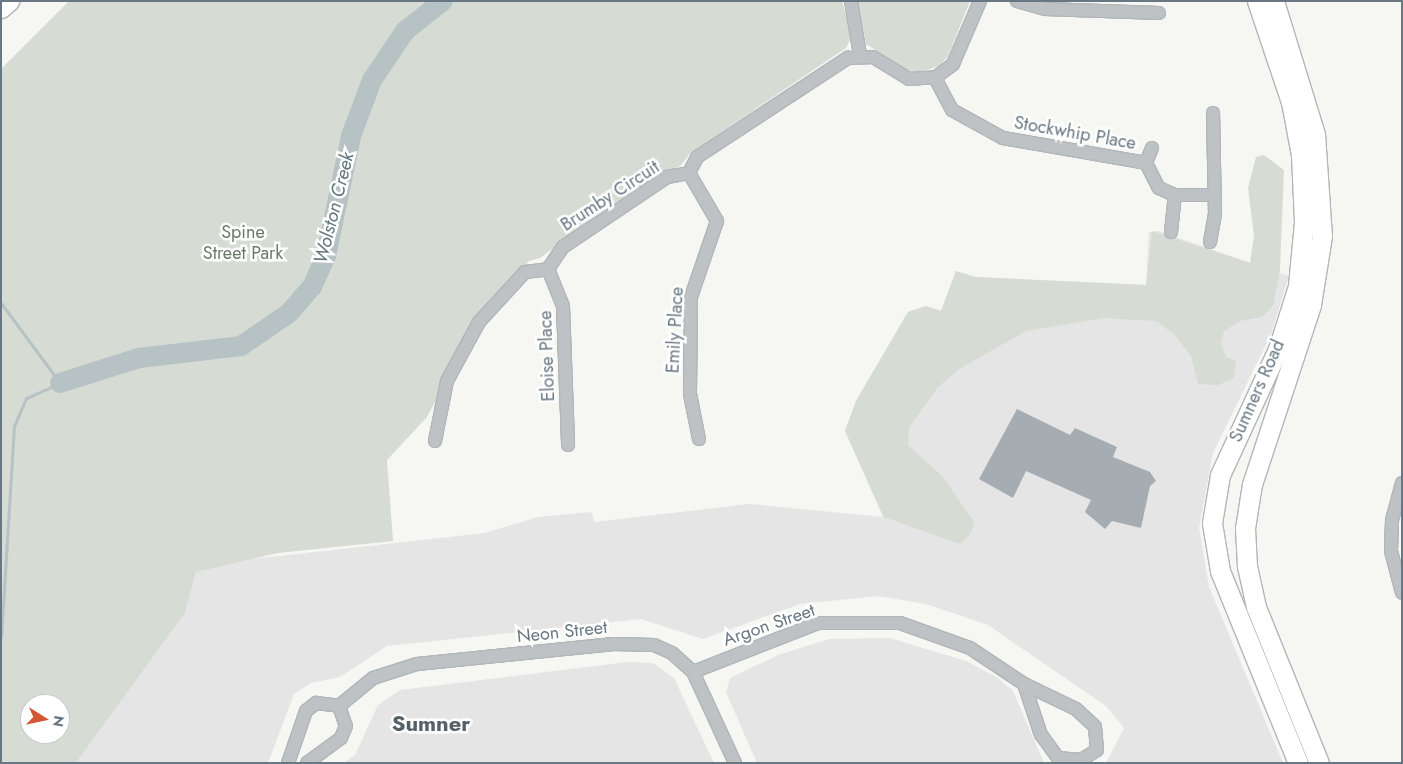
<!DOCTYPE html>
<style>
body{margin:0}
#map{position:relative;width:1403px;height:764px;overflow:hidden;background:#f6f6f3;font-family:Jost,sans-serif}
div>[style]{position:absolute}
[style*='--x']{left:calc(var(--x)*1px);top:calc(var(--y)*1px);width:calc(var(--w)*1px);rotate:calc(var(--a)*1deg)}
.built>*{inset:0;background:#e4e5e4}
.green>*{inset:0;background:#d6dbd3}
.stream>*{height:3px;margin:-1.5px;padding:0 1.5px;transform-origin:1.5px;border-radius:1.5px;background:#b7c2c5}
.river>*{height:20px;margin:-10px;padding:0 10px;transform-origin:10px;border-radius:10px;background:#b7c2c5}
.building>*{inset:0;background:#a6adb2}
.roads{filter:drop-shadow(1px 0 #b0b6ba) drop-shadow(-1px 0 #b0b6ba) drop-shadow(0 1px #b0b6ba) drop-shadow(0 -1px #b0b6ba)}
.street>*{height:12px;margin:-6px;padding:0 6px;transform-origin:6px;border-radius:6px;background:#bec2c5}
.secondary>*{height:19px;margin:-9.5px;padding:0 9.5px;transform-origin:9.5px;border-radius:9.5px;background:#fff}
span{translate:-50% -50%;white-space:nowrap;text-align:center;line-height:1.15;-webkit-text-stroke:5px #fff;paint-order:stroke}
.street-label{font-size:18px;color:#687782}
.park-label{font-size:18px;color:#6a7966}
.water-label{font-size:19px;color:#63777e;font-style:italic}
.district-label{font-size:22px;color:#556067;font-weight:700}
.frame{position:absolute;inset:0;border:2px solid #687782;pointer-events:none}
.north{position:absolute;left:20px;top:694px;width:50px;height:50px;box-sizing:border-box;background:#fff;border:1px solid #c3c9cd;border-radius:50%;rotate:100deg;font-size:14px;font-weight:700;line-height:20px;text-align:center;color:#687782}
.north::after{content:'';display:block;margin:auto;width:18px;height:22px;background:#d45635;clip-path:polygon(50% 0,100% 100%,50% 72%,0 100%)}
</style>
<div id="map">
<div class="built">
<div style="clip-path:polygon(1158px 231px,1289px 276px,1271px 334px,1213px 453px,1199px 528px,1209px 587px,1283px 763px,1106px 763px,1124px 728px,1106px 706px,988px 625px,926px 604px,878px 596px,800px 604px,703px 639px,641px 619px,387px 646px,340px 677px,311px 683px,294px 694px,268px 763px,76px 763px,185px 613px,196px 572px,233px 561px,485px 533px,538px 517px,592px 512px,594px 522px,750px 504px,883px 517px,845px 431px,856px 401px,908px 312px,926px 306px,941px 311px,956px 271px,975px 277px,1146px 285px,1149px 232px)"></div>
<div style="clip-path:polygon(890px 638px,966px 661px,998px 678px,1013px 691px,1044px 763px,757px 763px,726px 692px,730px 678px,778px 655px,829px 639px)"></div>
<div style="clip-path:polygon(627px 662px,653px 663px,674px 678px,714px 763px,344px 763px,355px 755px,378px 705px,400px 690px)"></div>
</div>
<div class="green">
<div style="clip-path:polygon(evenodd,69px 1px,842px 1px,852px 36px,846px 48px,691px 152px,681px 165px,610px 205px,540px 258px,529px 261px,489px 302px,427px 417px,387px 460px,393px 541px,278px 553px,196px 572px,185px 613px,76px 763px,1px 763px,1px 69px,69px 1px,30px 704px,60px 704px,60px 734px,30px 734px,30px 704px)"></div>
<div style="clip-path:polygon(858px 1px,970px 1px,948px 56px,939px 66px,921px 72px,907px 70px,866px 44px)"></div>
<div style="clip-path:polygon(1264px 155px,1284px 170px,1280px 269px,1273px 306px,1262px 317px,1240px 321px,1224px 331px,1221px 344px,1226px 357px,1236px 361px,1234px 378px,1218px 385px,1198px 384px,1191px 356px,1175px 335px,1156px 321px,1104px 318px,1026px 331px,959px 369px,937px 388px,909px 428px,908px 445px,943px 477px,974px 522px,971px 533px,960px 544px,884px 517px,845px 431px,856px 401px,908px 312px,926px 306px,941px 311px,956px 271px,975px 277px,1146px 285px,1152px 231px,1250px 263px,1254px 236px,1248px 188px,1256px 157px)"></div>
</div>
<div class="stream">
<div style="--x:1;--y:303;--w:99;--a:53.6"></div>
<div style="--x:60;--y:383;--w:37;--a:156"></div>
<div style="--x:26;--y:398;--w:30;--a:113"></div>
<div style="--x:14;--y:426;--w:211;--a:93.5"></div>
</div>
<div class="river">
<div style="--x:60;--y:383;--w:83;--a:-17.6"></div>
<div style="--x:139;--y:358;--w:103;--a:-6.7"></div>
<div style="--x:241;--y:346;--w:58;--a:-34.5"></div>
<div style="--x:289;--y:313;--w:35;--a:-49"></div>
<div style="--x:312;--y:287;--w:34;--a:-66"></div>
<div style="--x:326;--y:256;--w:123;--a:-78.2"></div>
<div style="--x:351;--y:136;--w:60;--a:-69.4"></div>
<div style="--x:372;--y:80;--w:59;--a:-56"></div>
<div style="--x:405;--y:31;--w:48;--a:-38.3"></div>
</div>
<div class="building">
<div style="clip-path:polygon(1017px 409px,1070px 435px,1075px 428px,1117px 447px,1113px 457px,1150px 472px,1156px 481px,1150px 486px,1141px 528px,1112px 521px,1105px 529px,1085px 512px,1091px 500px,1026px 471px,1013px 498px,979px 479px)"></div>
</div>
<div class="roads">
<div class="street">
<div style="--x:851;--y:1;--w:55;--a:80.5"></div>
<div style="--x:1017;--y:1;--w:29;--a:16"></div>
<div style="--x:1045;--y:9;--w:114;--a:2"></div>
<div style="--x:935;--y:78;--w:36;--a:62"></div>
<div style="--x:952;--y:110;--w:58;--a:28.8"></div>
<div style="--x:1003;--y:138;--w:145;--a:9.9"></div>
<div style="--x:1152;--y:148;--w:16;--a:112"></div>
<div style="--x:1146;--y:163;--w:28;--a:63"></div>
<div style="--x:1159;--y:188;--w:17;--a:24"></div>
<div style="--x:1175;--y:195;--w:38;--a:0"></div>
<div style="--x:689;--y:173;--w:56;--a:59.7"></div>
<div style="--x:717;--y:221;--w:80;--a:108.9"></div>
<div style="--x:691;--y:297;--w:97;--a:90.6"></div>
<div style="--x:690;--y:394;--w:46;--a:78.7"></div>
<div style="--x:1171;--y:232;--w:37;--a:-84"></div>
<div style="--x:1210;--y:242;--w:27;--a:-80"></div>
<div style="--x:1215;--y:215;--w:102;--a:-91.1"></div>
<div style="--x:548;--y:269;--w:40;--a:68"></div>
<div style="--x:563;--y:306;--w:139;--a:87.9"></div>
<div style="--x:435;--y:441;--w:61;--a:-78.7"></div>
<div style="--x:447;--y:381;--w:67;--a:-61.5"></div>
<div style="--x:479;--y:322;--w:68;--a:-47.4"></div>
<div style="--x:525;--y:272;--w:23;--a:-7"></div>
<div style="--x:548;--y:269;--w:27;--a:-56"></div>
<div style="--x:563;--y:247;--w:125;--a:-33.9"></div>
<div style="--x:667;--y:177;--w:22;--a:-10"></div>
<div style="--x:689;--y:173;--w:18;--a:-63"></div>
<div style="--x:697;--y:157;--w:181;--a:-33.3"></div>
<div style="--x:848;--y:58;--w:25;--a:-2"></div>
<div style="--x:873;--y:57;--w:42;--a:31.4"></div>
<div style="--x:909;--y:79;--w:27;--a:-4"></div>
<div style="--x:936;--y:77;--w:21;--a:-37"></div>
<div style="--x:953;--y:64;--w:69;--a:-66.8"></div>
<div style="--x:1402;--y:483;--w:39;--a:105"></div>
<div style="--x:1392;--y:521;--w:30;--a:92"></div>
<div style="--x:1391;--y:551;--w:43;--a:75.3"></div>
<div style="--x:693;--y:672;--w:134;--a:-21.4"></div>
<div style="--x:818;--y:623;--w:82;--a:0"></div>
<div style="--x:900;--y:623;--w:74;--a:19.7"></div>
<div style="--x:970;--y:648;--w:65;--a:33.7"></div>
<div style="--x:1024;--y:684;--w:58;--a:25.7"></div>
<div style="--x:1076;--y:709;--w:26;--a:43"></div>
<div style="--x:1095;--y:727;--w:23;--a:85"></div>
<div style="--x:1097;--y:750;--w:19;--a:148"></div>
<div style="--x:1081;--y:760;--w:23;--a:-175"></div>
<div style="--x:1058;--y:758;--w:29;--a:-126"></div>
<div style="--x:1041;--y:735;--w:54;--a:-108.4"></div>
<div style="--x:339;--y:706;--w:44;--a:-39.5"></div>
<div style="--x:373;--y:678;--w:46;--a:-17.7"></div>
<div style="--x:417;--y:664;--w:198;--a:-5.8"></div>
<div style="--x:614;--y:644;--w:40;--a:1.4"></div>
<div style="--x:654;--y:645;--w:20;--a:24"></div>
<div style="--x:672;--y:653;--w:28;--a:42"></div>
<div style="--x:693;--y:672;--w:100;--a:65.2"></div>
<div style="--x:288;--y:763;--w:55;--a:-70.9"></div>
<div style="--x:306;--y:711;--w:13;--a:-39"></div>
<div style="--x:316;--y:703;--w:23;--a:7"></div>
<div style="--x:339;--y:706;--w:21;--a:71"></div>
<div style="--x:346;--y:726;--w:13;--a:113"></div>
<div style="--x:341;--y:738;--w:42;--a:143.7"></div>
</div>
<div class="secondary">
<div style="--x:1257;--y:1;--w:107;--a:71.4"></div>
<div style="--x:1291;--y:102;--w:54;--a:79.3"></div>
<div style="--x:1301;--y:155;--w:67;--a:87.4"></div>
<div style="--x:1304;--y:222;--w:64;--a:95.4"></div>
<div style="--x:1298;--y:286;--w:66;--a:107.6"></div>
<div style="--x:1278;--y:349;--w:139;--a:114.7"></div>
<div style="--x:1220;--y:475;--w:49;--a:99.5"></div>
<div style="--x:1212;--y:523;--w:49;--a:80.5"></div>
<div style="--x:1220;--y:571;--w:207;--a:67.9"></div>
<div style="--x:1274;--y:1;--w:139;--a:72.9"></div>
<div style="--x:1315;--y:134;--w:102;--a:86.1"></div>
<div style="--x:1322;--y:236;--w:70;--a:99.1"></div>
<div style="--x:1311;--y:305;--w:188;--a:108.2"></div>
<div style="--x:1252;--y:484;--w:45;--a:99"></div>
<div style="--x:1245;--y:528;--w:38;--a:87"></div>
<div style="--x:1247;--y:566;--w:42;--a:77.6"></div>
<div style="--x:1256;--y:607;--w:168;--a:68"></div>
<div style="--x:1;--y:8;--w:11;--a:-41"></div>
</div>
</div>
<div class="street-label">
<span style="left:1075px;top:133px;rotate:10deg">Stockwhip Place</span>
<span style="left:610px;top:196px;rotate:-33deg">Brumby Circuit</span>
<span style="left:675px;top:330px;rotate:-87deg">Emily Place</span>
<span style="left:547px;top:356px;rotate:-92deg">Eloise Place</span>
<span style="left:1257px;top:391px;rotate:-66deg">Sumners Road</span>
<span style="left:769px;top:625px;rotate:-19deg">Argon Street</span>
<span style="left:562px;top:632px;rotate:-6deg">Neon Street</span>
</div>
<div class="park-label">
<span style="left:243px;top:243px">Spine<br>Street Park</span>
</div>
<div class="water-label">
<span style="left:334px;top:208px;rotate:-76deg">Wolston Creek</span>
</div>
<div class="district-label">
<span style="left:431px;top:724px">Sumner</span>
</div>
<div class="frame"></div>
<div class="north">N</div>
</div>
